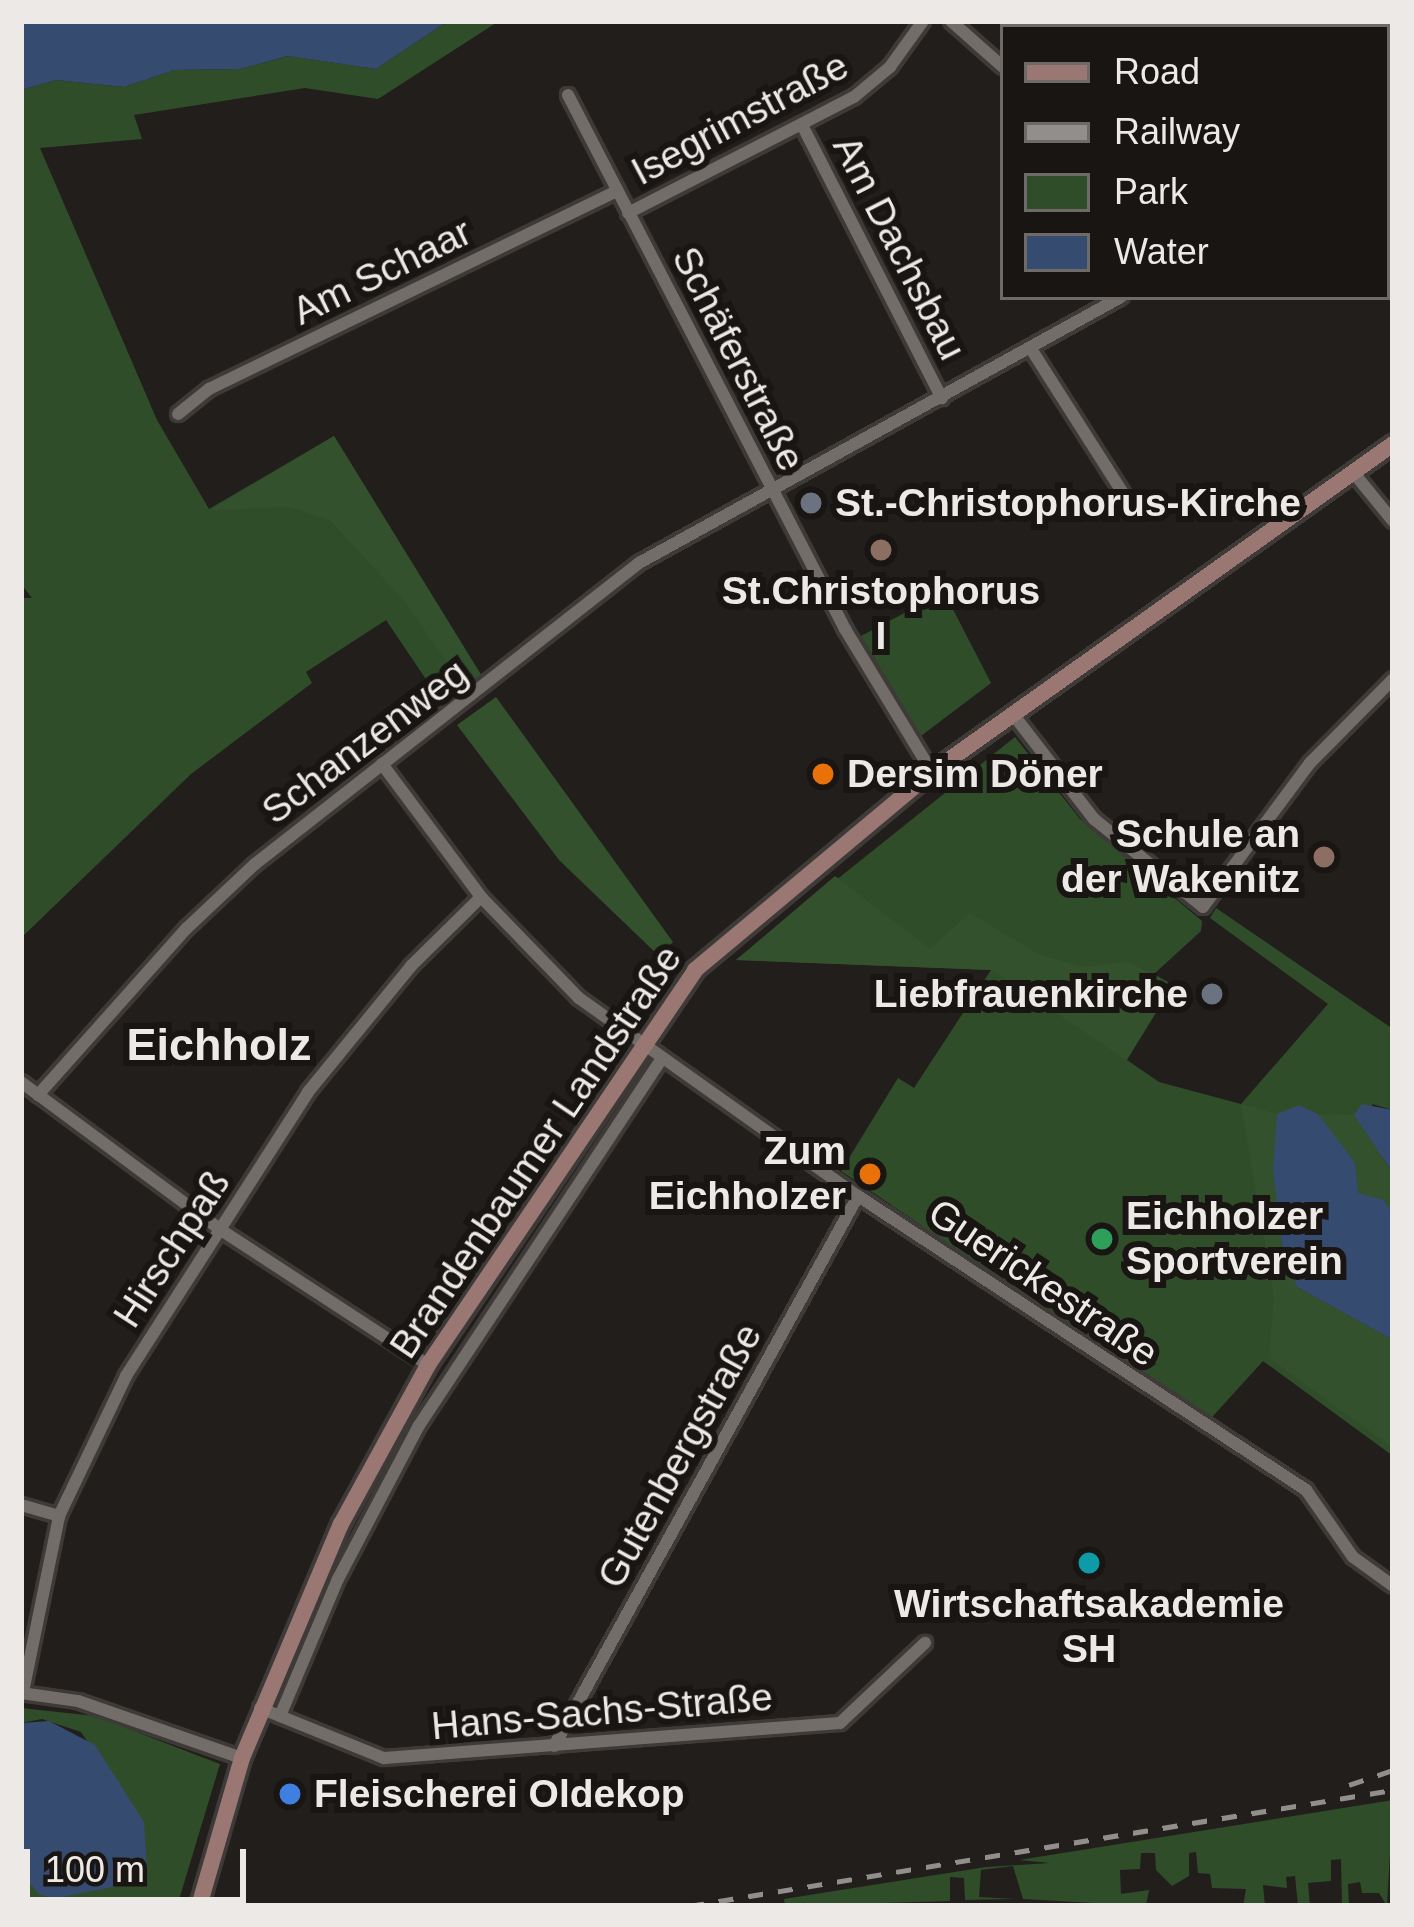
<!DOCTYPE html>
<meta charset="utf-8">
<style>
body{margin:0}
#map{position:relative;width:1414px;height:1927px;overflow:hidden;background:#221e1b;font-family:Arial,sans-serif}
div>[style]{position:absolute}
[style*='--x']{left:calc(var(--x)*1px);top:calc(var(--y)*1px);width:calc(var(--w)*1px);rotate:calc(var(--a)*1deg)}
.green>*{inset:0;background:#304d2a}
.forest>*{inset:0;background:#33512d}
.water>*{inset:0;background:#354b70}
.roads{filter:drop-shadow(3px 0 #3d3a37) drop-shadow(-3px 0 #3d3a37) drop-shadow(0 3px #3d3a37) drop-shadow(0 -3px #3d3a37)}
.minor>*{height:12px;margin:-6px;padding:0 6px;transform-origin:6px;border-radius:6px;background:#726d69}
.secondary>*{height:16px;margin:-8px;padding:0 8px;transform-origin:8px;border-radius:8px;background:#9a7773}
.rail>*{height:4.5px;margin-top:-2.25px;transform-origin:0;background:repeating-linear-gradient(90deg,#918e8b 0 15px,transparent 0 30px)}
.dots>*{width:33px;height:33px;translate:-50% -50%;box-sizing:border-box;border:6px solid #191512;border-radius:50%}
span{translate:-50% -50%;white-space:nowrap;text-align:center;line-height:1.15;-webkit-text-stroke:12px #191512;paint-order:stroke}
.street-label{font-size:39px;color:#ece9e6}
.poi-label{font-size:39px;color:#ece9e6;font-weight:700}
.left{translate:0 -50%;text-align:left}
.right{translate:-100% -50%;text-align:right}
.quarter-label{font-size:45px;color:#ece9e6;font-weight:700}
.frame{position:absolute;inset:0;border:24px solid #ece9e6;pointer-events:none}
.legend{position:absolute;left:1000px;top:24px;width:390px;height:276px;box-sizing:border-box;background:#191512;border:3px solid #6d6a67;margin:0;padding:15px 21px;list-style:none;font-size:36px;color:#ece9e6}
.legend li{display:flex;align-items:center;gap:24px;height:60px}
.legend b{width:60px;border:3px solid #6d6a67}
.scale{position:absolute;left:24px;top:1849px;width:222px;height:54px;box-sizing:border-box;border:6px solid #ece9e6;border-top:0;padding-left:15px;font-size:36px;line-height:42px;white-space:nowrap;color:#ece9e6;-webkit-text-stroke:9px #191512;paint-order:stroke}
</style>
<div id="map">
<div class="green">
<div style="clip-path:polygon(448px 21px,499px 21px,378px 99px,305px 88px,134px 115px,142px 139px,40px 148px,157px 420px,209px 509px,334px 436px,483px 678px,444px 706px,386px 620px,306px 672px,312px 683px,191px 774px,21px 938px,21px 598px,32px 598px,21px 584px,21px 90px,56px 80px,124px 87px,175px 70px,240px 69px,289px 56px,376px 69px)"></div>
<div style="clip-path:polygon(944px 592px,991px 683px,921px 736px,861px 636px)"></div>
<div style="clip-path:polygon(1015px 737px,1080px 819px,1202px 921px,1201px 931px,1154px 974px,1173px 985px,1127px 1060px,1159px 1082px,1241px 1104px,1328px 1004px,1210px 918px,1216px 908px,1393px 1029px,1393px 1110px,1372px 1104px,1384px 1166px,1393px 1173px,1393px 1213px,1384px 1200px,1297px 1287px,1393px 1340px,1393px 1456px,1263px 1361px,1204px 1426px,1003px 1293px,1008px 1284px,841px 1171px,898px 1078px,914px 1088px,991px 970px,736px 960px)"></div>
<div style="clip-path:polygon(21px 1708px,95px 1716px,220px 1764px,178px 1903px,21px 1906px,21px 1874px,28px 1884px,117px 1785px,81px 1732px,42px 1719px,21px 1723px)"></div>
<div style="clip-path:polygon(1393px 1800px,1387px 1906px,1379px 1893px,1362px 1893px,1360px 1882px,1348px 1884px,1349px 1906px,1342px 1906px,1341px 1859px,1331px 1860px,1331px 1881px,1308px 1883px,1310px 1906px,1298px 1906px,1295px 1876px,1286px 1877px,1287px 1888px,1263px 1885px,1265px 1906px,1243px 1906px,1246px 1889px,1212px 1888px,1210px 1874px,1198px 1873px,1196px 1852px,1189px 1853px,1189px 1876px,1172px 1886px,1156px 1870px,1155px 1853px,1141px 1853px,1140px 1869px,1120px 1870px,1121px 1894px,1149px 1890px,1146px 1906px,1023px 1899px,1013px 1866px,981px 1870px,979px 1897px,1016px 1899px,965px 1900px,964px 1878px,950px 1877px,950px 1901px,785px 1906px,784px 1899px,986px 1867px,1050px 1863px,1019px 1860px)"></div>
</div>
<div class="forest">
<div style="clip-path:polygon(334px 436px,483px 678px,466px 690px,405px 602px,331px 521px,290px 507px,210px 510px)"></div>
<div style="clip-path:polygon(496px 697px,673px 942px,659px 956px,559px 860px,457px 725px)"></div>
<div style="clip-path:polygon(835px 876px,930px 949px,970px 913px,1038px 954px,1082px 967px,1128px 962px,1173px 985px,1126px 1060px,992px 970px,736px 960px)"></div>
<div style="clip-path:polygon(1241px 1104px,1277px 1114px,1282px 1244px,1297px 1287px,1393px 1340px,1393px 1448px,1269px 1358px,1274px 1297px)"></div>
<div style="clip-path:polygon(1318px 1114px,1354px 1115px,1393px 1173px,1393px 1213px,1384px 1200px,1358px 1194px)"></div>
</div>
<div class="water">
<div style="clip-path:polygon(21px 21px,448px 21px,376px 69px,288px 56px,240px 69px,175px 70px,124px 87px,56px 80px,21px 90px)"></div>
<div style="clip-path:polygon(1362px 1104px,1393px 1110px,1393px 1173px,1354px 1115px)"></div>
<div style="clip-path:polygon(1299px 1105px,1318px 1114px,1355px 1163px,1358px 1193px,1384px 1200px,1393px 1213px,1393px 1340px,1297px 1287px,1282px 1244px,1273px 1170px,1277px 1114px)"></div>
<div style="clip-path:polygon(49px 1721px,95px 1745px,144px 1822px,147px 1870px,133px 1883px,56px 1898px,40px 1895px,21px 1874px,21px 1723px)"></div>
</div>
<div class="roads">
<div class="minor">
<div style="--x:951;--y:21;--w:69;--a:41.5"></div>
<div style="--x:1327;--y:21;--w:8;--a:50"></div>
<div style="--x:1363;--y:27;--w:9;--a:-41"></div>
<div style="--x:568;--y:95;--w:602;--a:62.58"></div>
<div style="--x:845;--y:629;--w:167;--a:58.7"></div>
<div style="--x:802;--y:125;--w:307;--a:62.9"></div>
<div style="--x:628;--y:213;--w:254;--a:-27.2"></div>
<div style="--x:854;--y:97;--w:47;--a:-39.8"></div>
<div style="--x:890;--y:67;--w:57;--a:-54.3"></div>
<div style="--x:1387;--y:213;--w:7;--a:-34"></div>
<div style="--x:1387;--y:224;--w:11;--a:56"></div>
<div style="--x:1033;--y:352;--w:169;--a:57.5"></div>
<div style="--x:178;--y:414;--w:40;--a:-39"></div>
<div style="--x:209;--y:389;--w:454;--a:-25.9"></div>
<div style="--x:1353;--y:472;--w:63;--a:50.8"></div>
<div style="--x:1012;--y:713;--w:134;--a:52.3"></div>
<div style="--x:1094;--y:819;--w:140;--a:38.9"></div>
<div style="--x:1203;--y:907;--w:179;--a:-53.4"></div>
<div style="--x:1310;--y:763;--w:118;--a:-45.3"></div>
<div style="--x:382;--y:764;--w:166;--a:53.3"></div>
<div style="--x:481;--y:897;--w:141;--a:45.9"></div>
<div style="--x:579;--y:998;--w:342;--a:35.4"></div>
<div style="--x:858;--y:1196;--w:536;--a:33.27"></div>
<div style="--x:1306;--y:1490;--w:82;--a:55"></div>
<div style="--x:1353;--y:1557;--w:49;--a:35.9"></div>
<div style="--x:21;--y:1082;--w:249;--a:36.5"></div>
<div style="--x:221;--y:1230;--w:247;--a:33.1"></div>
<div style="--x:38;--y:1095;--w:224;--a:-48.3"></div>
<div style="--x:187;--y:928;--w:93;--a:-43.3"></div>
<div style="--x:255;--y:864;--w:488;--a:-38.1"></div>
<div style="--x:639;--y:563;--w:551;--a:-28.89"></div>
<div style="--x:21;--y:1505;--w:40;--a:16"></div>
<div style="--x:23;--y:1692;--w:180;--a:-78.4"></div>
<div style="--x:59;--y:1516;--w:155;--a:-64.4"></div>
<div style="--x:126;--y:1376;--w:337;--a:-57.3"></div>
<div style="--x:308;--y:1092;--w:163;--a:-50.7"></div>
<div style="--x:411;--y:966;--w:98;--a:-44.6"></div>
<div style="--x:21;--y:1693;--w:58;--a:8"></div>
<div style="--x:78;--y:1701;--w:174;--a:19.2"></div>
<div style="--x:260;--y:1708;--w:134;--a:22"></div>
<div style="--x:384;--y:1758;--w:457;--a:-4.4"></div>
<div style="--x:840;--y:1723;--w:117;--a:-43.3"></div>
<div style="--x:280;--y:1716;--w:149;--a:-67.1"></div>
<div style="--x:338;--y:1579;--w:172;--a:-62.2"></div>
<div style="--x:418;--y:1427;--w:439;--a:-56.5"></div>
<div style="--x:554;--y:1746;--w:628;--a:-61.07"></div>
</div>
<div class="secondary">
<div style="--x:199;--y:1906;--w:154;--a:-73.8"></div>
<div style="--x:242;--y:1758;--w:254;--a:-67.1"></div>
<div style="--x:341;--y:1524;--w:181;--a:-61.3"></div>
<div style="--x:428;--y:1365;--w:477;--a:-55.9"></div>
<div style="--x:695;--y:970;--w:309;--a:-39.9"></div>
<div style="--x:932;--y:772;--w:566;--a:-35.43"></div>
</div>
</div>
<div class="rail">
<div style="--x:1349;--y:1785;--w:46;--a:-18.8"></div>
<div style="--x:689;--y:1906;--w:713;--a:-9.36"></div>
</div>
<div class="dots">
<div style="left:811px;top:503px;background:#6b7280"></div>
<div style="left:881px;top:550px;background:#8d6e63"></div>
<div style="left:823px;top:774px;background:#e8710a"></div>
<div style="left:1324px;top:857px;background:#8d6e63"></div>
<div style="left:1212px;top:994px;background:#6b7280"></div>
<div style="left:870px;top:1174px;background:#e8710a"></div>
<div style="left:1102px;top:1239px;background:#2e9e5b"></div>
<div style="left:1089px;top:1563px;background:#0f9aa8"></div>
<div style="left:290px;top:1794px;background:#3f7fe0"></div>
</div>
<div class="street-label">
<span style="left:740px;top:119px;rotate:-28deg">Isegrimstraße</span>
<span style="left:899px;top:248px;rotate:63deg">Am Dachsbau</span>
<span style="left:382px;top:272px;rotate:-26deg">Am Schaar</span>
<span style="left:738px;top:359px;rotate:63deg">Schäferstraße</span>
<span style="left:365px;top:742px;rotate:-37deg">Schanzenweg</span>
<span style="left:536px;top:1152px;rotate:-56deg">Brandenbaumer Landstraße</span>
<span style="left:172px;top:1249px;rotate:-57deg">Hirschpaß</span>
<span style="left:1043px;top:1283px;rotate:34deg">Guerickestraße</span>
<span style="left:680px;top:1456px;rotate:-61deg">Gutenbergstraße</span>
<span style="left:602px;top:1712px;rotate:-5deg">Hans-Sachs-Straße</span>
</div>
<div class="poi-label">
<span class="left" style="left:835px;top:503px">St.-Christophorus-Kirche</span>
<span style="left:881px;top:614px">St.Christophorus<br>I</span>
<span class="left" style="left:847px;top:774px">Dersim Döner</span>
<span class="right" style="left:1300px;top:857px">Schule an<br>der Wakenitz</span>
<span class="right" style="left:1188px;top:994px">Liebfrauenkirche</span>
<span class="right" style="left:846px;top:1174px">Zum<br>Eichholzer</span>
<span class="left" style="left:1126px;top:1239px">Eichholzer<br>Sportverein</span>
<span style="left:1089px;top:1627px">Wirtschaftsakademie<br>SH</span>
<span class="left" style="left:314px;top:1794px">Fleischerei Oldekop</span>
</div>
<div class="quarter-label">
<span style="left:219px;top:1045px">Eichholz</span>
</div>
<div class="frame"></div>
<ul class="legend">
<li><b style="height:15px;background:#9a7773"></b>Road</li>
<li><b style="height:15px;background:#918e8b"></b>Railway</li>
<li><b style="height:33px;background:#304d2a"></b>Park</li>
<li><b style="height:33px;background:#354b70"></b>Water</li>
</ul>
<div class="scale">100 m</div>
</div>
